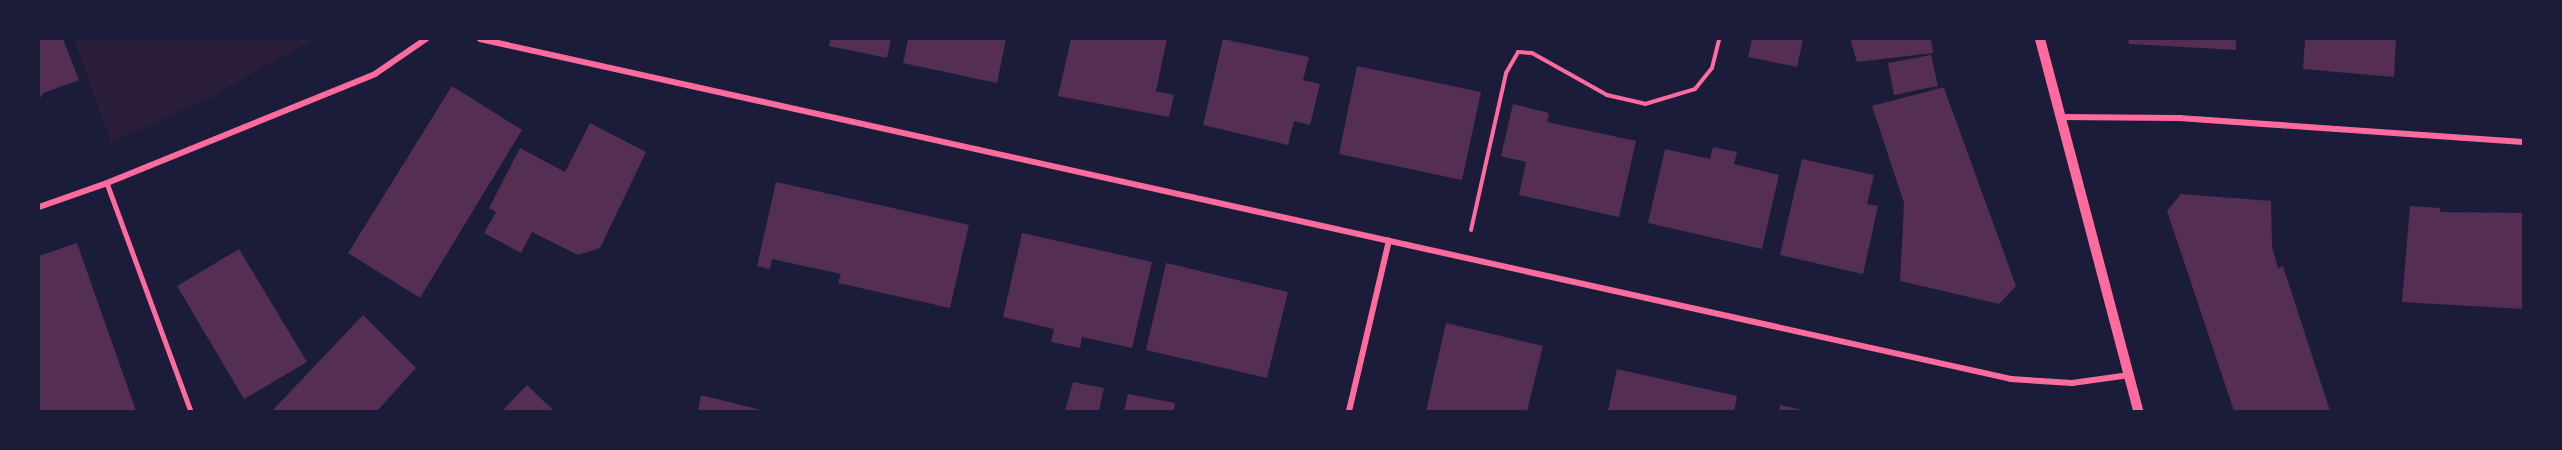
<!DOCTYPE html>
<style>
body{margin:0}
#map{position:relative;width:2562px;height:450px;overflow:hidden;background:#1b1b3a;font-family:"Roboto Condensed",sans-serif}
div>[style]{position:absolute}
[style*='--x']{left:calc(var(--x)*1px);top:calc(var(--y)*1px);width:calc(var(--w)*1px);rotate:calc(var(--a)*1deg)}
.green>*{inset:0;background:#2a1e3b}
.building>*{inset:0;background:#542f53}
.path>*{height:4px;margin:-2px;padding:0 2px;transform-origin:2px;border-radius:2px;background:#ff6b9d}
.service>*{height:4.5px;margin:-2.25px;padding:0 2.25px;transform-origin:2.25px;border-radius:2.25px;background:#ff6b9d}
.minor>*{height:6px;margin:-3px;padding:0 3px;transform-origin:3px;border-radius:3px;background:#ff6b9d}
.tertiary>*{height:10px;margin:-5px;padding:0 5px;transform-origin:5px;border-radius:5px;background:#ff6b9d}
span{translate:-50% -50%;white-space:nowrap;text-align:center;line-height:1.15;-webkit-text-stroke:5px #1b1b3a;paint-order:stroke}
.frame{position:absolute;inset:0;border:40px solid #1b1b3a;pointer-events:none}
</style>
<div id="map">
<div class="green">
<div style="clip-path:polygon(74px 39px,315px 39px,206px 99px,111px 143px)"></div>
</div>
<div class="building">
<div style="clip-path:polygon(39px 39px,63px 39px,79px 80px,43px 93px,39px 100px)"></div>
<div style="clip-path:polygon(830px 39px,891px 39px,887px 58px,829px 46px)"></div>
<div style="clip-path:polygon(908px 39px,1006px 39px,997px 83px,903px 63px)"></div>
<div style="clip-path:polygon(1071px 39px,1167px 39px,1156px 91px,1174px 95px,1169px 117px,1058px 96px)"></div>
<div style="clip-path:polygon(1223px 39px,1309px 57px,1303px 80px,1320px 84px,1310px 125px,1294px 121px,1288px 145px,1203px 125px)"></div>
<div style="clip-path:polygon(1752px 39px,1803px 39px,1797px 67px,1748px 57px)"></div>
<div style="clip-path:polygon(1850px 39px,1931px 39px,1933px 53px,1857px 62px)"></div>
<div style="clip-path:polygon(2128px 39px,2236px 39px,2236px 50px,2129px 44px)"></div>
<div style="clip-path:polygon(2305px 39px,2396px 39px,2394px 77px,2303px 69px)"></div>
<div style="clip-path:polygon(1931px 55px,1938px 86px,1894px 95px,1888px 63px)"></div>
<div style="clip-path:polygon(1357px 66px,1481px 92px,1462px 180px,1339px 154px)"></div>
<div style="clip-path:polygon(452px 86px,522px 130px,420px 298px,348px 253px)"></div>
<div style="clip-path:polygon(1941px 88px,1944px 88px,2016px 286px,1999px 304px,1900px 281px,1904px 203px,1872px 106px)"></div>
<div style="clip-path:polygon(1513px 104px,1549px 113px,1547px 122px,1636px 141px,1619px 217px,1519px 195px,1526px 162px,1501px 156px)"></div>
<div style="clip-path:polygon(590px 123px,646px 152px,600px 248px,578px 255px,532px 232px,521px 253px,484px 233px,496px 212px,489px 208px,520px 148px,565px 172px)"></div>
<div style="clip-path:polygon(1713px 147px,1737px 152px,1734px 164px,1779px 175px,1762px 249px,1648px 223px,1665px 149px,1710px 159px)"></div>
<div style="clip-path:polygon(1802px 159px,1874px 175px,1867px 204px,1878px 206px,1863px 274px,1780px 255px)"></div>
<div style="clip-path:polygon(776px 182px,969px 225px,950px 308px,838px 283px,841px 274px,772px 259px,770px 269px,757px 266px)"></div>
<div style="clip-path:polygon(2181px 194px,2271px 201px,2272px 247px,2278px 268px,2283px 266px,2330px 411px,2234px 411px,2167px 211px)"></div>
<div style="clip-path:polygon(2410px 206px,2440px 208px,2440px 212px,2523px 213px,2523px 309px,2402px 302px)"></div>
<div style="clip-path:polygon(1022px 233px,1152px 262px,1132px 348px,1082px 337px,1080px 348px,1051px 342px,1054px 329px,1003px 317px)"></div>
<div style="clip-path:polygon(77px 243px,136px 411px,39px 411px,39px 256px)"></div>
<div style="clip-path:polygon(239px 249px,307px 362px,244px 399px,177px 286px)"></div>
<div style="clip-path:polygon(1166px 263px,1288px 292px,1267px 378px,1146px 350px)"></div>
<div style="clip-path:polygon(363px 315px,416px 368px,377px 411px,272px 411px)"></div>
<div style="clip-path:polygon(1446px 323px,1543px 346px,1527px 411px,1426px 411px)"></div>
<div style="clip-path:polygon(1617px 369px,1737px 396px,1734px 411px,1608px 411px)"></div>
<div style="clip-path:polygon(1073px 382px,1104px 388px,1099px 411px,1065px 411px)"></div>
<div style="clip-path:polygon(527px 385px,554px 411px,502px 411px)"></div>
<div style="clip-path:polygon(1128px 394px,1175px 403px,1174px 411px,1124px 411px)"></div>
<div style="clip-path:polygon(701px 395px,761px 410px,761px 411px,698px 411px)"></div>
<div style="clip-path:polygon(1780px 405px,1803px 410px,1803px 411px,1779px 411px)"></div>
</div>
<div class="path">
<div style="--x:1471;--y:230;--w:161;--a:-77.4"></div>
<div style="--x:1506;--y:73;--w:24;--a:-60"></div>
<div style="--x:1518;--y:52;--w:14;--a:4"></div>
<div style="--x:1532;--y:53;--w:86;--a:29.2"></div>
<div style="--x:1607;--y:95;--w:39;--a:13"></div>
<div style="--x:1645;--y:104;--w:52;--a:-16.7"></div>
<div style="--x:1695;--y:89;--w:27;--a:-51"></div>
<div style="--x:1712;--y:68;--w:30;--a:-76"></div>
</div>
<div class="service">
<div style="--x:107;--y:183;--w:243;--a:69.8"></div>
</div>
<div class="minor">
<div style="--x:480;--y:39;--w:1568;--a:12.52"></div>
<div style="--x:2011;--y:379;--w:61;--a:3.8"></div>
<div style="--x:2072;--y:383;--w:58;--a:-8"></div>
<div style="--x:2060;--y:117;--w:119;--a:0.5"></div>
<div style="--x:2179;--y:118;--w:345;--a:4"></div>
<div style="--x:39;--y:207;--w:72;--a:-19.4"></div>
<div style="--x:107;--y:183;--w:289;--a:-22.1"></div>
<div style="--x:375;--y:74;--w:62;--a:-34.5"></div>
<div style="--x:1349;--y:411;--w:175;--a:-76.8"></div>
</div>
<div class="tertiary">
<div style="--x:2040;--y:39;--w:385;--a:75.2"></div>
</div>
<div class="frame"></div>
</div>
